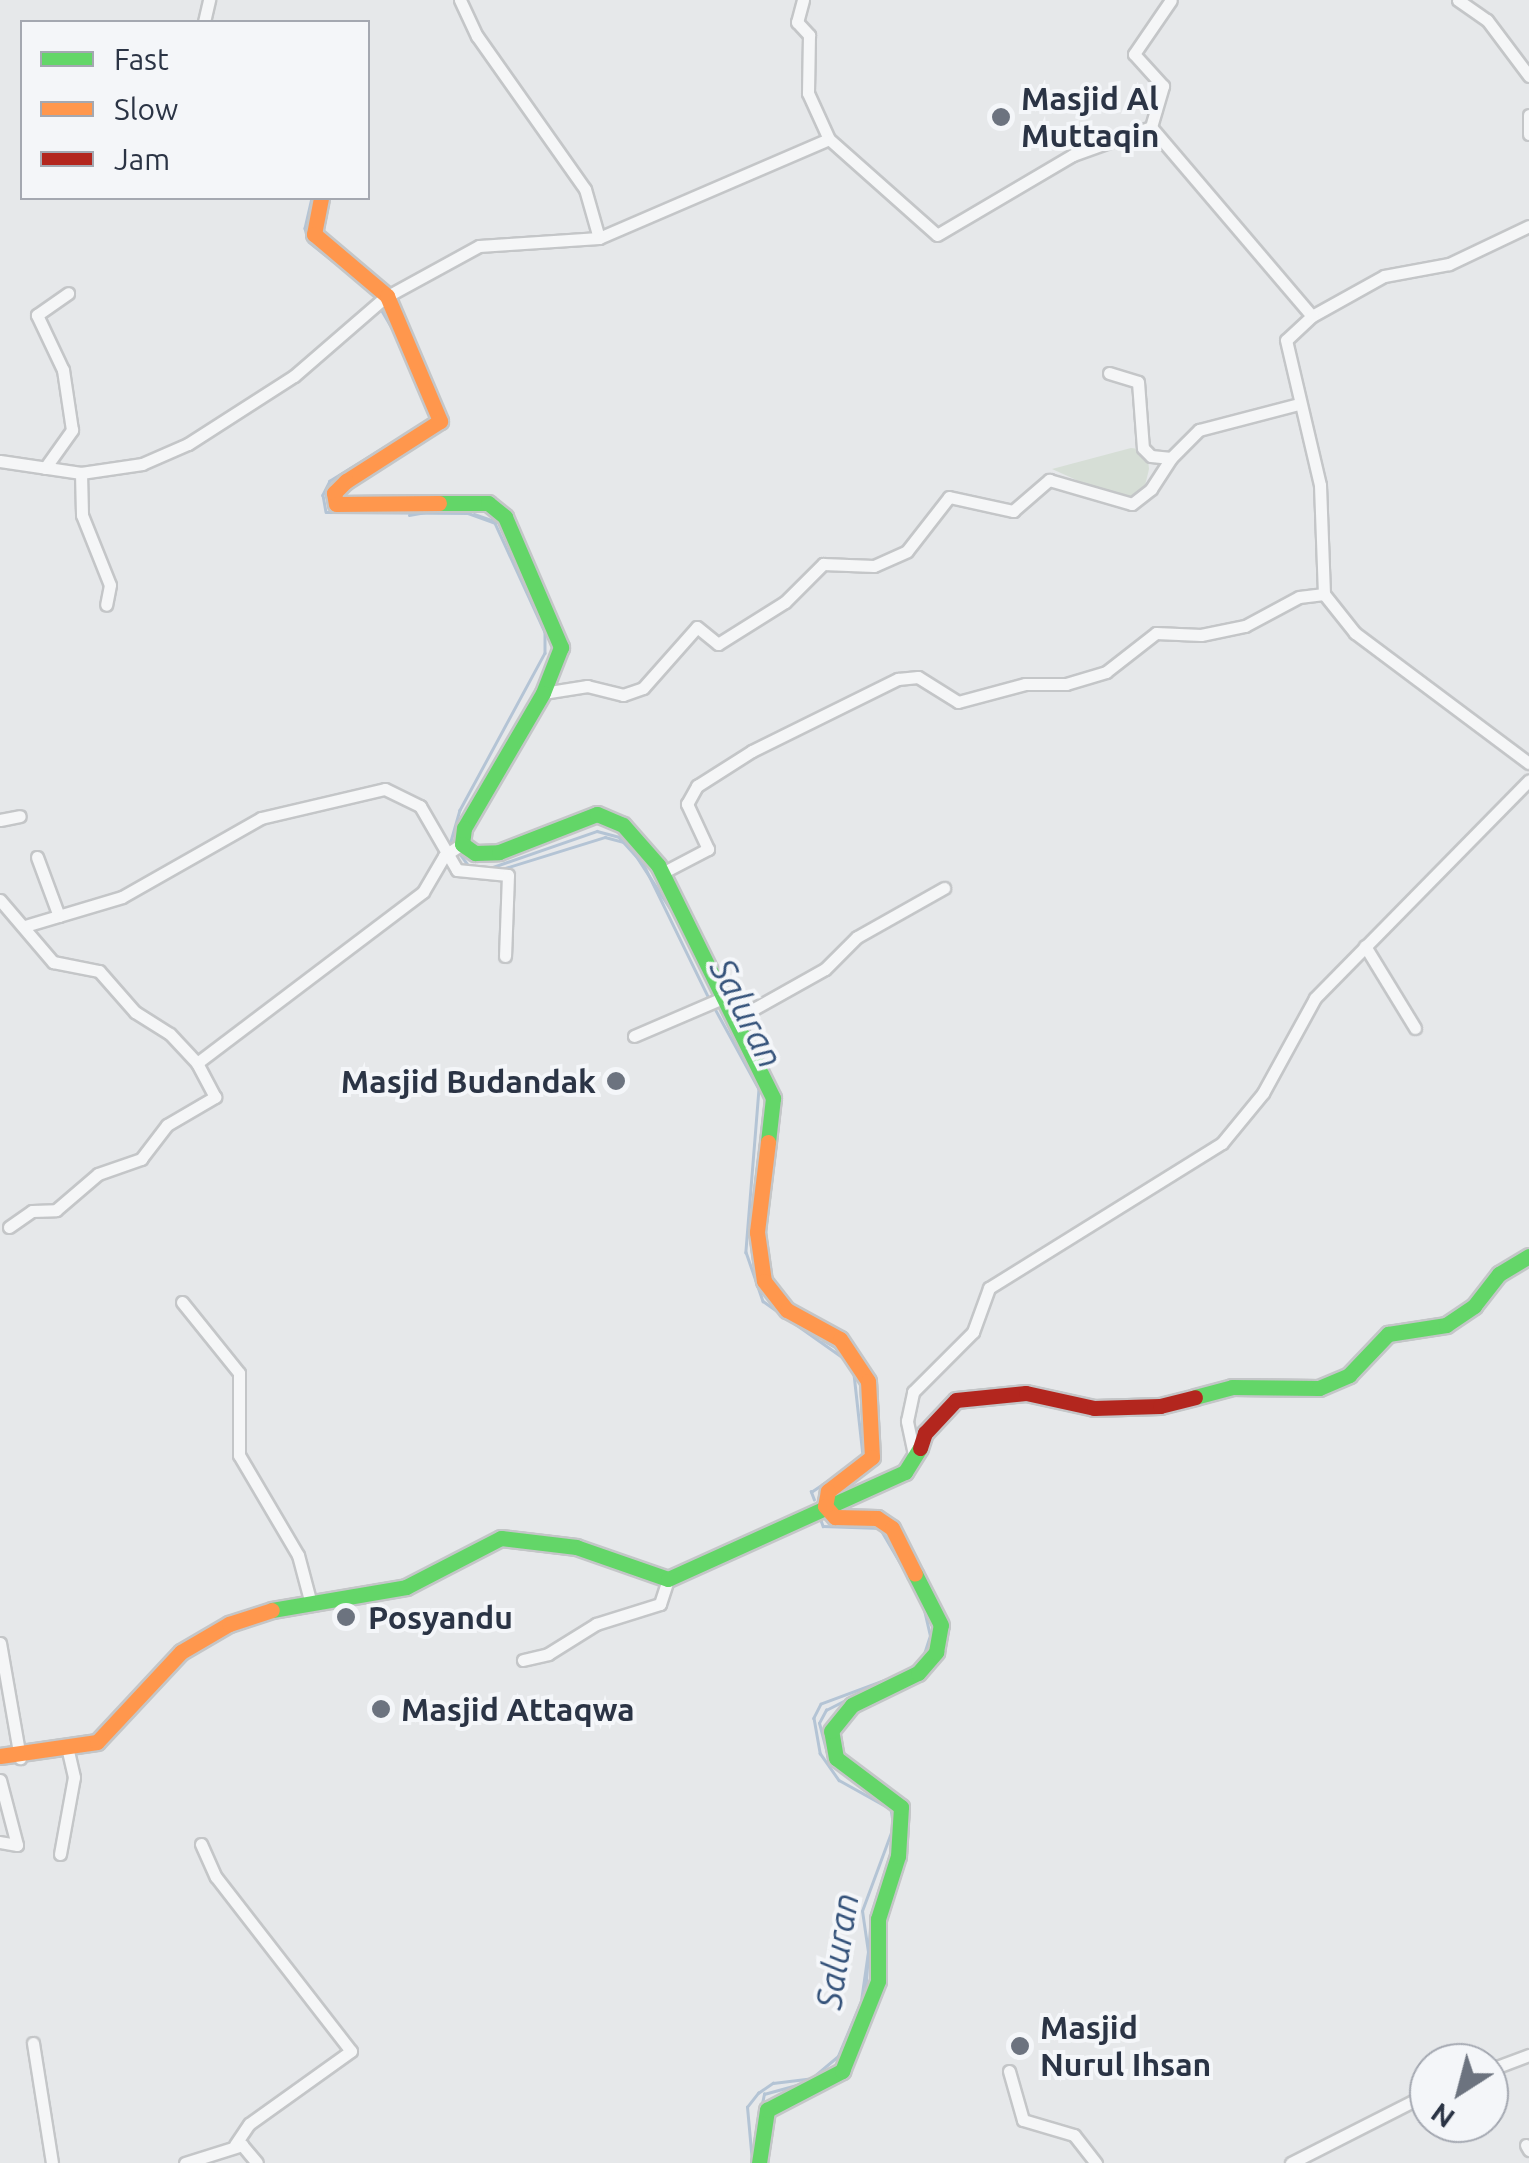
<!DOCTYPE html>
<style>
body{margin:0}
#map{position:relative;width:1529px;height:2163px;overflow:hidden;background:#e6e8ea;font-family:Ubuntu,sans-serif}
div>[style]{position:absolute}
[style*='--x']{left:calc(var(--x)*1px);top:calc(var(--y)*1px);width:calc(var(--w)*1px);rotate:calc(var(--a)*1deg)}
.green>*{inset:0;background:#d6ded6}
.stream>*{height:2.5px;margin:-1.25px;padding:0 1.25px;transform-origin:1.25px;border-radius:1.25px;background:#b4c4d5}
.roads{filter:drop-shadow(2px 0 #c4c6c8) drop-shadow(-2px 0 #c4c6c8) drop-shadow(0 2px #c4c6c8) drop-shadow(0 -2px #c4c6c8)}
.street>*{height:11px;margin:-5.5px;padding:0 5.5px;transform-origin:5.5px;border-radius:5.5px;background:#f5f6f7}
.fast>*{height:15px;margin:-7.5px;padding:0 7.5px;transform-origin:7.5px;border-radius:7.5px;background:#63d668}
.slow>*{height:15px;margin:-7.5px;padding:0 7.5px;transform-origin:7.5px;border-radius:7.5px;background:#ff974d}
.jam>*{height:15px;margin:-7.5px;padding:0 7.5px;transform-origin:7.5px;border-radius:7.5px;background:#b3261e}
.dots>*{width:28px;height:28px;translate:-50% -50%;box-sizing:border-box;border:5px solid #f4f6f9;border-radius:50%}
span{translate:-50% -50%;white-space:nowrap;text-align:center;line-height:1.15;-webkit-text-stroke:8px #f4f6f9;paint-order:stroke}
.poi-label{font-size:32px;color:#2b3445;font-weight:700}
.left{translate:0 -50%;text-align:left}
.right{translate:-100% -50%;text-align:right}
.water-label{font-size:35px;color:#34527a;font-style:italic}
.legend{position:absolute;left:20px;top:20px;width:350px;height:180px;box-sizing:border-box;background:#f4f6f9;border:2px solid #a4a8b1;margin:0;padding:12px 18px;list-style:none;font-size:30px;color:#2b3445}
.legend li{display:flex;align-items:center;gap:20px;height:50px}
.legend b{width:50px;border:2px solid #a4a8b1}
.north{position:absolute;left:1409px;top:2043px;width:100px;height:100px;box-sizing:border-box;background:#f4f6f9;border:2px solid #a4a8b1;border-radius:50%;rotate:216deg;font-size:28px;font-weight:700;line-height:40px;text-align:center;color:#2b3445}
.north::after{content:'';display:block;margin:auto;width:35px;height:45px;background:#6c737f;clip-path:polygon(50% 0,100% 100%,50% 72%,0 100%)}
</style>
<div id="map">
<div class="green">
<div style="clip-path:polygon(1131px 448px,1147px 450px,1149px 469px,1144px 490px,1123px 501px,1052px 469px)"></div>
</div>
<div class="stream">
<div style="--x:312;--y:198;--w:31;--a:103"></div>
<div style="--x:305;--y:228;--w:12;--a:76"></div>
<div style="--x:308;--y:240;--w:24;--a:38"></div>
<div style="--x:309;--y:242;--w:61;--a:38.4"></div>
<div style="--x:381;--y:309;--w:22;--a:60"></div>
<div style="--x:385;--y:447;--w:65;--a:148.3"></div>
<div style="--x:330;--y:481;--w:16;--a:117"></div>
<div style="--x:323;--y:495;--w:17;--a:80"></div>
<div style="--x:326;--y:512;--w:142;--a:0.4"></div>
<div style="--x:468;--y:513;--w:29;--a:20"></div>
<div style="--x:495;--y:523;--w:120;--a:65.4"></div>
<div style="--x:545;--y:632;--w:21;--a:90"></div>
<div style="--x:545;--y:653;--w:179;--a:118.4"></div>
<div style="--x:460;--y:810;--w:37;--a:106"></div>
<div style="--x:474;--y:514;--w:21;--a:19"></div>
<div style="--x:409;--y:515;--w:22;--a:-10"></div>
<div style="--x:458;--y:851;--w:17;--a:54"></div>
<div style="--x:490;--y:868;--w:113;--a:-19.1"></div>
<div style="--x:597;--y:831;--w:23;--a:15"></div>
<div style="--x:619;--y:837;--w:38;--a:48"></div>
<div style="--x:644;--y:865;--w:148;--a:64"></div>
<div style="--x:499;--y:870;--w:111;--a:-17.3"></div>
<div style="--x:605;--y:837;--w:24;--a:15"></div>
<div style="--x:628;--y:843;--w:81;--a:57.1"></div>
<div style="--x:713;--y:1005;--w:96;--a:61.3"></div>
<div style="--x:759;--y:1089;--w:164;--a:94.6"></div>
<div style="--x:746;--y:1252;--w:52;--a:70.9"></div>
<div style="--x:763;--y:1301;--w:100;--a:35.3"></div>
<div style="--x:823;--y:1340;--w:16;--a:30"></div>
<div style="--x:854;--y:1374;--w:81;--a:83.7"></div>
<div style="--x:814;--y:1500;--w:9;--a:-111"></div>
<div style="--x:811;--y:1492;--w:37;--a:-34"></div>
<div style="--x:818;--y:1512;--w:15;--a:70"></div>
<div style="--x:823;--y:1526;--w:57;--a:2"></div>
<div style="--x:880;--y:1528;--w:50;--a:59.8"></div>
<div style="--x:924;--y:1654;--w:19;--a:-72"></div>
<div style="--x:930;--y:1636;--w:28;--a:-103"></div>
<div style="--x:886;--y:1680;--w:69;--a:159.7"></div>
<div style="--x:821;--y:1704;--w:16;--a:117"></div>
<div style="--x:814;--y:1718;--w:36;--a:80"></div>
<div style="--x:820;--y:1753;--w:33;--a:55"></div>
<div style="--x:839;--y:1780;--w:60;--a:29.1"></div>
<div style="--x:891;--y:1809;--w:13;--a:81"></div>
<div style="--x:830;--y:1765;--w:43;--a:-104.7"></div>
<div style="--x:819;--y:1723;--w:15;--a:-62"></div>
<div style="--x:826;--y:1710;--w:34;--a:-27"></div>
<div style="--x:865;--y:1994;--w:80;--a:-85.7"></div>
<div style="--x:871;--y:1914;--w:66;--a:-72.4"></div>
<div style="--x:757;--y:2127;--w:34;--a:-78"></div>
<div style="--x:764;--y:2094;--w:41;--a:-15.4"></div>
<div style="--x:752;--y:2162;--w:55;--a:-95.2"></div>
<div style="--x:747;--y:2107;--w:18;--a:-52"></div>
<div style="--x:758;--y:2093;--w:18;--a:-34"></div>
<div style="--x:773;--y:2083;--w:39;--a:-7"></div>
<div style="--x:812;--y:2078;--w:34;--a:-40"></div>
<div style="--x:838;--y:2056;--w:60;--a:-67.3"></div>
<div style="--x:861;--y:2001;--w:49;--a:-81.9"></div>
<div style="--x:868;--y:1952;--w:41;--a:-98.3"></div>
<div style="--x:862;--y:1911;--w:86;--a:-69.7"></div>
</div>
<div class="roads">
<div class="street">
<div style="--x:460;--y:0;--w:40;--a:65"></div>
<div style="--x:477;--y:36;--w:187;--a:54.8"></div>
<div style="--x:585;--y:189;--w:51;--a:74.1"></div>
<div style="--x:803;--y:0;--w:23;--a:105"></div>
<div style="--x:797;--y:22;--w:18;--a:47"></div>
<div style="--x:809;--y:35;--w:58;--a:91"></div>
<div style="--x:808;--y:93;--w:51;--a:65.5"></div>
<div style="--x:1458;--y:0;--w:35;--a:35"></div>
<div style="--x:1487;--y:20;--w:70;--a:53.1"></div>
<div style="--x:204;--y:22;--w:23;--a:-77"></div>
<div style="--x:1529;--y:115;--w:19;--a:90"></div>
<div style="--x:1151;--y:127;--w:43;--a:-73.7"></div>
<div style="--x:1163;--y:86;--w:43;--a:-132.2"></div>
<div style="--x:1134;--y:54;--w:65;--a:-55.6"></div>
<div style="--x:1529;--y:226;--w:89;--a:154.6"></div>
<div style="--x:1449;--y:264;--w:66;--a:169.5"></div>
<div style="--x:1384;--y:276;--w:82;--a:150.9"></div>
<div style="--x:1312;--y:316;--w:35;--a:137"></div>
<div style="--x:1286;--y:340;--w:149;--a:76.8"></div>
<div style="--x:1320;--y:485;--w:109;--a:87.9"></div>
<div style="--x:1324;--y:594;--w:50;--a:51.5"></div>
<div style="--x:1355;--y:633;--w:217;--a:36.8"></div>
<div style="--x:1109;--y:373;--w:30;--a:17"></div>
<div style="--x:1138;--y:382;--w:66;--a:85.7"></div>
<div style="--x:1143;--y:448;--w:11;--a:45"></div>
<div style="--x:1151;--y:456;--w:20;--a:6"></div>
<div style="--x:1171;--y:458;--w:40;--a:-45"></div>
<div style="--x:1199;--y:430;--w:103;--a:-14.6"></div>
<div style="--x:0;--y:461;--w:82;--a:8.4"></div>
<div style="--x:81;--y:473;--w:62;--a:-8.4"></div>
<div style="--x:142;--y:464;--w:50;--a:-23.5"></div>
<div style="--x:188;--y:444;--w:126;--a:-32.7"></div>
<div style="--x:294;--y:376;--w:119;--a:-40.9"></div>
<div style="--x:384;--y:298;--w:108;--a:-28.7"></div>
<div style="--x:479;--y:246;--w:120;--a:-3.8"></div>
<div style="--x:599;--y:238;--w:250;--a:-23.3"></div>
<div style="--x:829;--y:139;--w:144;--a:41.6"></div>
<div style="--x:937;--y:235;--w:158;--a:-30.5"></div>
<div style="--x:1073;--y:155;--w:83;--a:-19.7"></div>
<div style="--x:1151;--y:127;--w:248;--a:49.6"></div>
<div style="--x:45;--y:468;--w:47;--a:-54.6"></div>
<div style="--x:72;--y:430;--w:61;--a:-98.5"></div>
<div style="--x:63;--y:370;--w:61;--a:-115.3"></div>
<div style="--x:37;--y:315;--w:38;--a:-35"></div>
<div style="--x:81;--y:473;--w:42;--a:88.6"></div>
<div style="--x:82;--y:515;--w:75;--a:68.2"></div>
<div style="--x:110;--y:585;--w:20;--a:101"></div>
<div style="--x:543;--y:693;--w:45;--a:-9"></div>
<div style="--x:587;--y:686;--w:37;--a:14"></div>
<div style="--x:623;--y:695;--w:21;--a:-19"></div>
<div style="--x:643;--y:688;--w:81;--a:-48.5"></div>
<div style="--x:697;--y:627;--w:27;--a:39"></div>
<div style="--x:718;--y:644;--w:79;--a:-32.1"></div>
<div style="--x:785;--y:602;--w:54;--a:-45"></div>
<div style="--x:823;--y:564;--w:51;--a:2.2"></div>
<div style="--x:874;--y:566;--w:36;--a:-24"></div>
<div style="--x:907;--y:551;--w:68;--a:-52.1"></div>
<div style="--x:949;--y:497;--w:66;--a:12.3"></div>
<div style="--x:1013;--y:511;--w:48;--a:-40.7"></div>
<div style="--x:1049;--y:480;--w:86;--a:16.1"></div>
<div style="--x:1132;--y:504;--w:24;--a:-38"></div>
<div style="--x:1151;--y:489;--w:37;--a:-57"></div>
<div style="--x:0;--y:820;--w:20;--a:-11"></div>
<div style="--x:37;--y:857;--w:63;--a:69.6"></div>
<div style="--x:662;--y:873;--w:52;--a:-27.6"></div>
<div style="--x:708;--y:849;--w:50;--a:-115"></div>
<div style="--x:687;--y:804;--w:21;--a:-61"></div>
<div style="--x:697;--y:786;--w:65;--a:-32.5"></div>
<div style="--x:752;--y:751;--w:163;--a:-26.3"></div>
<div style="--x:898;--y:679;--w:20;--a:-6"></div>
<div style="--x:918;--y:677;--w:47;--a:32"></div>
<div style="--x:958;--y:702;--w:69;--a:-15"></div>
<div style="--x:1025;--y:684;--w:41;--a:0"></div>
<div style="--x:1066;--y:684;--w:42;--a:-16.7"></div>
<div style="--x:1106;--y:672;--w:63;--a:-38"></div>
<div style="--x:1156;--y:633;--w:45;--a:2.5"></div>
<div style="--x:1201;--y:635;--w:45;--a:-11.6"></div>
<div style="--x:1245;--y:626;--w:61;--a:-28.2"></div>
<div style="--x:1299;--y:597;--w:25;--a:-7"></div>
<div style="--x:0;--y:900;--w:82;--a:49.5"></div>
<div style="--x:53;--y:962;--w:47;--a:11.1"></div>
<div style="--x:99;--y:971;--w:55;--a:48.7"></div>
<div style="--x:135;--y:1012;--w:41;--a:32.2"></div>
<div style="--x:170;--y:1034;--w:40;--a:47"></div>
<div style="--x:25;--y:926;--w:101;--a:-16.6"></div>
<div style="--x:122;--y:897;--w:160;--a:-29.6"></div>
<div style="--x:261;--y:818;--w:127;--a:-13.2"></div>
<div style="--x:385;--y:789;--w:39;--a:26"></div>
<div style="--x:420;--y:806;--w:74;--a:60"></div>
<div style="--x:457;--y:870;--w:51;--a:5.6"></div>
<div style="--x:508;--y:875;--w:81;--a:92.1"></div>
<div style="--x:1365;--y:946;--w:96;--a:58.6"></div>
<div style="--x:734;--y:1020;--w:104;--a:-29.3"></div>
<div style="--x:825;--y:969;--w:45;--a:-45"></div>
<div style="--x:857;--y:937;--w:100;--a:-29.4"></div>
<div style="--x:634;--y:1036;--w:91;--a:-23.2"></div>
<div style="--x:9;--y:1227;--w:28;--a:-35"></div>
<div style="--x:32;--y:1211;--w:24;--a:-2"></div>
<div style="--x:56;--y:1210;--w:55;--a:-40.6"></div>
<div style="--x:98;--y:1174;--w:46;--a:-19.2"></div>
<div style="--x:141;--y:1159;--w:43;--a:-52.6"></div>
<div style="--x:167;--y:1125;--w:56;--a:-30.3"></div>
<div style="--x:215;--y:1097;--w:38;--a:-118"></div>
<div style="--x:197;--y:1063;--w:283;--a:-37.1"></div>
<div style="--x:423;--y:892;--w:42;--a:-59.7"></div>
<div style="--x:444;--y:856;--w:18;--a:-34"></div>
<div style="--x:182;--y:1302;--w:91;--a:51.2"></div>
<div style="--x:239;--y:1373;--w:82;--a:90"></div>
<div style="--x:239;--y:1455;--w:116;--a:59.5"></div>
<div style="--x:298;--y:1555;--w:51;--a:75.1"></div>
<div style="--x:915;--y:1459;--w:39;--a:-102"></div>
<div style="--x:907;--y:1421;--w:30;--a:-78"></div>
<div style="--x:913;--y:1392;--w:85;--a:-45"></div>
<div style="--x:973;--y:1332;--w:47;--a:-70"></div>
<div style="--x:989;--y:1288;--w:274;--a:-31.9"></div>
<div style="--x:1222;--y:1143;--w:65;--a:-50.6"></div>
<div style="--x:1263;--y:1093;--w:108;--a:-61.3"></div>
<div style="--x:1315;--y:998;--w:305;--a:-45.5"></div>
<div style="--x:0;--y:1643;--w:117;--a:80.1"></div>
<div style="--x:523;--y:1660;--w:26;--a:-13"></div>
<div style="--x:548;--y:1654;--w:57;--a:-32"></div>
<div style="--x:596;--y:1624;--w:67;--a:-17.4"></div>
<div style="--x:660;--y:1604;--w:26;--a:-72"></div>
<div style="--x:0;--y:1780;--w:67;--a:75.3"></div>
<div style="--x:17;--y:1845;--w:17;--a:-170"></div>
<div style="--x:201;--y:1844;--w:36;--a:66"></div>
<div style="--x:216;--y:1877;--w:220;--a:52.2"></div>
<div style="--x:351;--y:2051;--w:125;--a:144.4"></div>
<div style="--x:249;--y:2124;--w:25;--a:124"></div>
<div style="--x:60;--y:1854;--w:78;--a:-79.7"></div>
<div style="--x:74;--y:1777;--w:28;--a:-103"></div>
<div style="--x:33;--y:2043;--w:121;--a:81"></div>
<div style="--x:1489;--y:2070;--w:43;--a:-20.6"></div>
<div style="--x:1009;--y:2071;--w:51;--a:74.1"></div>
<div style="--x:1023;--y:2120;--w:53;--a:16.4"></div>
<div style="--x:1074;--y:2135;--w:36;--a:52"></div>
<div style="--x:1526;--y:2145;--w:6;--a:59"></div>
<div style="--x:185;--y:2163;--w:60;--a:-17.5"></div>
<div style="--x:242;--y:2145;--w:23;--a:50"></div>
<div style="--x:1291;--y:2163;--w:155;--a:-26.9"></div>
</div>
<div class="fast">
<div style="--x:439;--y:503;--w:49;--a:0"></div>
<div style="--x:488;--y:503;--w:22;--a:39"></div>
<div style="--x:505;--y:517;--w:142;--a:66.7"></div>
<div style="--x:561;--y:647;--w:49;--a:111.4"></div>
<div style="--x:543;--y:693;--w:156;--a:120.3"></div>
<div style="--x:464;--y:828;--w:16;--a:97"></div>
<div style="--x:462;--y:844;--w:16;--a:35"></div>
<div style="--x:475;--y:853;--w:24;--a:-2"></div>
<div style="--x:499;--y:852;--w:105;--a:-21.2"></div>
<div style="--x:597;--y:814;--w:28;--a:23"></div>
<div style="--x:623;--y:825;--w:53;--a:48.8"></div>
<div style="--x:658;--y:865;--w:260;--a:63.7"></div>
<div style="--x:773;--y:1098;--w:44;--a:96.5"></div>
<div style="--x:1195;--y:1397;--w:38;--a:-15"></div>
<div style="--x:1232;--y:1387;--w:87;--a:0.7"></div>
<div style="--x:1319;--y:1388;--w:33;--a:-23"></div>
<div style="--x:1349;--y:1375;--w:57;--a:-46.4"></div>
<div style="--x:1388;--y:1334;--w:59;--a:-8.8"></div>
<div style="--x:1446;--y:1325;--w:34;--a:-34"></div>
<div style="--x:1474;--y:1306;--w:41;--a:-52"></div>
<div style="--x:1499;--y:1274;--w:35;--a:-31"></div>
<div style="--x:272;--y:1610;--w:136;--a:-9.7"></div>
<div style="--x:406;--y:1587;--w:107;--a:-27.3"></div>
<div style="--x:501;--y:1538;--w:76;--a:6.8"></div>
<div style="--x:576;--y:1547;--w:97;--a:19.2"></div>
<div style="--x:668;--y:1579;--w:260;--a:-24.3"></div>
<div style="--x:905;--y:1472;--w:28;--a:-58"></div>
<div style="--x:759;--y:2163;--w:54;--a:-81.4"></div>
<div style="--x:767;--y:2110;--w:85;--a:-27.5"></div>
<div style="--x:842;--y:2071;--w:97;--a:-68.2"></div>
<div style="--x:878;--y:1981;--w:62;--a:-90"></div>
<div style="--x:878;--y:1919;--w:66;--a:-72.4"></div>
<div style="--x:898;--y:1856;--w:49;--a:-86.5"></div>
<div style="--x:901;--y:1807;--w:81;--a:-143"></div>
<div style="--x:836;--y:1758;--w:27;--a:-100"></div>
<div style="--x:831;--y:1731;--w:33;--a:-51"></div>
<div style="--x:852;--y:1705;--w:73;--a:-25.9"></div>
<div style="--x:918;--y:1673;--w:28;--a:-49"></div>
<div style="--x:936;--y:1652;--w:27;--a:-80"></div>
<div style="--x:941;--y:1625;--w:57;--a:-117"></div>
</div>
<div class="slow">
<div style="--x:321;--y:198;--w:37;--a:101"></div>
<div style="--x:314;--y:234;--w:96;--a:40.3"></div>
<div style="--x:387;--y:296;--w:136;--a:67"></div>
<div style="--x:440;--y:421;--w:112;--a:147.4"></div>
<div style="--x:346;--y:481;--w:17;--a:135"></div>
<div style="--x:334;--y:493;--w:11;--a:80"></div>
<div style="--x:336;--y:504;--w:103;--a:-0.6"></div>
<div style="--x:768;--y:1142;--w:91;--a:97"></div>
<div style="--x:757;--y:1232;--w:49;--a:81.9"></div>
<div style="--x:764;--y:1281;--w:37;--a:52"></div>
<div style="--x:787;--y:1310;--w:60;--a:28.7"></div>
<div style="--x:840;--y:1339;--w:50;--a:56.3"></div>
<div style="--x:868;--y:1381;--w:76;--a:87"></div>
<div style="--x:872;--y:1457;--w:56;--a:142.3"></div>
<div style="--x:828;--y:1491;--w:15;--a:101"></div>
<div style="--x:825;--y:1506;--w:15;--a:48"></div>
<div style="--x:835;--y:1517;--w:42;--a:1.4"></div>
<div style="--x:877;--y:1518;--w:18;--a:34"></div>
<div style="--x:892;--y:1528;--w:51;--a:63.4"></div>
<div style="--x:0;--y:1756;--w:98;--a:-8.2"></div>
<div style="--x:97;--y:1742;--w:123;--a:-47"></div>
<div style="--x:181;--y:1652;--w:56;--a:-30.3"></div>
<div style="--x:229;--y:1624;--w:45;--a:-18"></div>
</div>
<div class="jam">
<div style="--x:920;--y:1448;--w:16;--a:-72"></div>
<div style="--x:925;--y:1433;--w:45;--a:-46.8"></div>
<div style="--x:956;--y:1400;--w:70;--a:-5.7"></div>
<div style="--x:1026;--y:1393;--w:70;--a:12.4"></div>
<div style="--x:1094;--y:1408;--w:66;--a:-1.7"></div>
<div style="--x:1160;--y:1406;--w:36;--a:-14"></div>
</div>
</div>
<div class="dots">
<div style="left:1001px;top:117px;background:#6c737f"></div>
<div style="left:616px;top:1081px;background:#6c737f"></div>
<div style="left:346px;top:1617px;background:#6c737f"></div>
<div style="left:381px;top:1709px;background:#6c737f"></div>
<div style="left:1020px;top:2046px;background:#6c737f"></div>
</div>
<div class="poi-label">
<span class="left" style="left:1021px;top:117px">Masjid Al<br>Muttaqin</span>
<span class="right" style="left:596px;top:1081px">Masjid Budandak</span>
<span class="left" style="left:368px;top:1617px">Posyandu</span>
<span class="left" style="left:401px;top:1709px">Masjid Attaqwa</span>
<span class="left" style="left:1040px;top:2046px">Masjid<br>Nurul Ihsan</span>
</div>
<div class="water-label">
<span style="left:747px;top:1013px;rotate:63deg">Saluran</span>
<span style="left:837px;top:1951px;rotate:-81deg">Saluran</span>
</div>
<ul class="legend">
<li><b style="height:12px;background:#63d668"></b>Fast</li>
<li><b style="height:12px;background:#ff974d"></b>Slow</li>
<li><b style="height:12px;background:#b3261e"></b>Jam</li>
</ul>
<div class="north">N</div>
</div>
